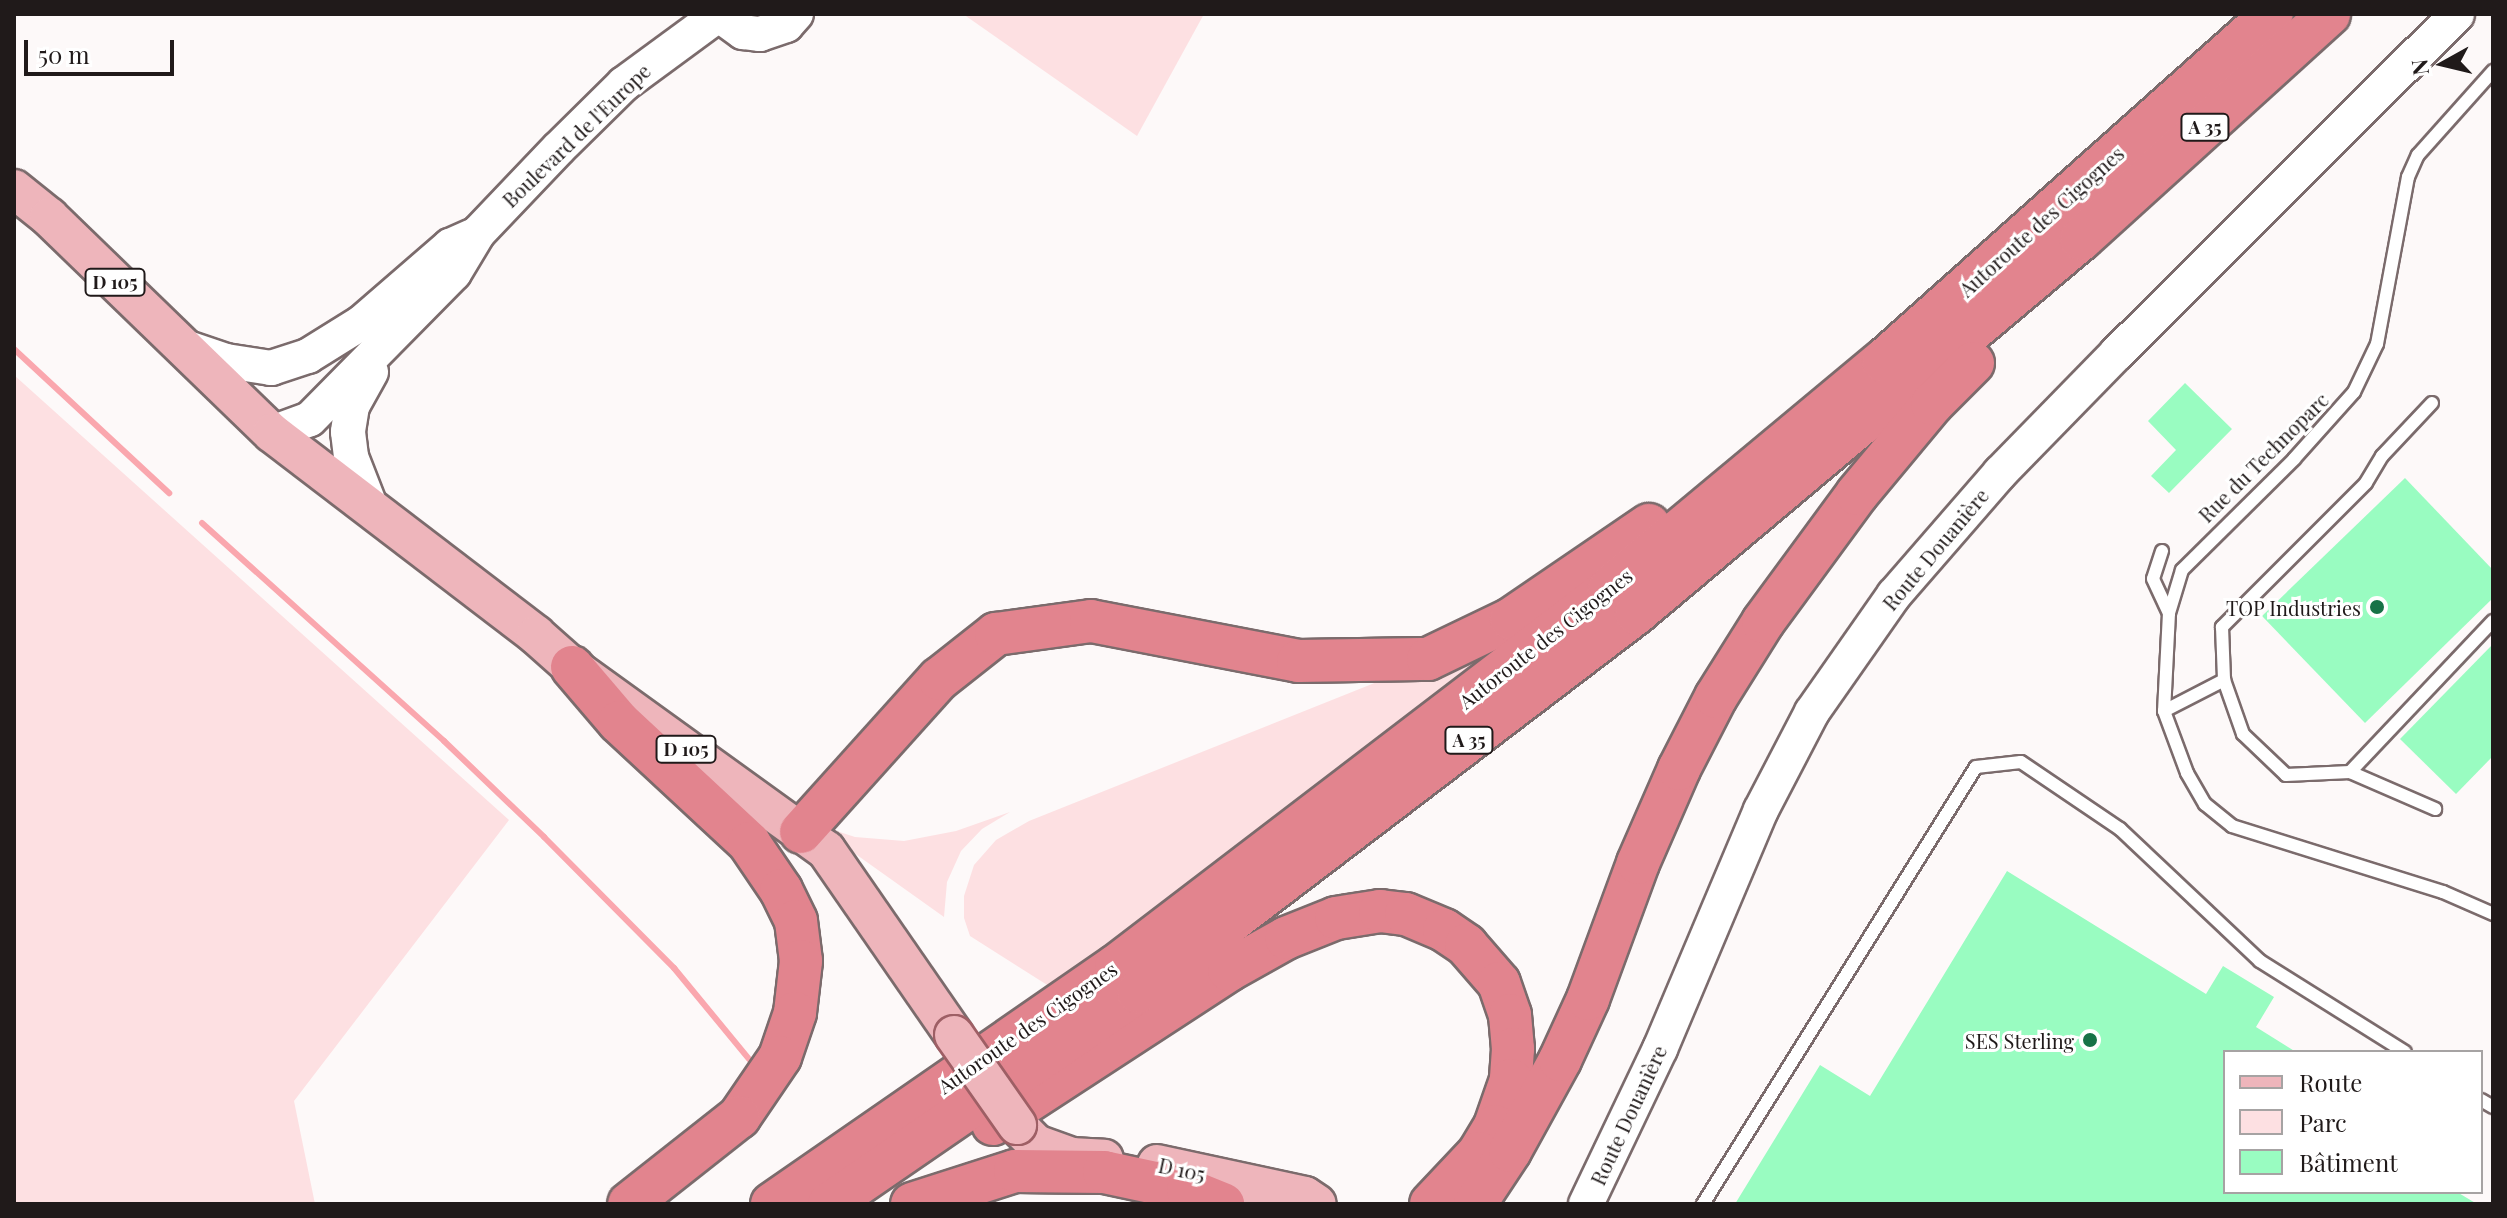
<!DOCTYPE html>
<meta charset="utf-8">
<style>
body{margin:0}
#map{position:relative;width:2507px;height:1218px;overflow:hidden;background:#fdf9f9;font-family:"Playfair Display",serif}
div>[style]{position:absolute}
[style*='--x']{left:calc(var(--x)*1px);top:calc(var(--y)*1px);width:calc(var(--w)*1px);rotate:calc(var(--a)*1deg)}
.green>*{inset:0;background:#fde0e2}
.stream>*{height:6px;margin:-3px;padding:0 3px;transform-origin:3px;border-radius:3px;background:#faa7ae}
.building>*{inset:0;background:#99fcc1}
.roads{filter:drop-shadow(2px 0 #7b6b6c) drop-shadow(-2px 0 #7b6b6c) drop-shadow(0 2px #7b6b6c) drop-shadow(0 -2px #7b6b6c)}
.lane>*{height:12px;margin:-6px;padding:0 6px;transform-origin:6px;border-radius:6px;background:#fff}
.secondary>*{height:34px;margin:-17px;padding:0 17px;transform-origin:17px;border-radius:17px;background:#fff}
.primary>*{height:38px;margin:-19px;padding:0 19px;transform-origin:19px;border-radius:19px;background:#eeb5bb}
.highway>*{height:42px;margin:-21px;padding:0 21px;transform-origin:21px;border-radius:21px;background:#e2848e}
.bridges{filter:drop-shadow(2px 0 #9e5f65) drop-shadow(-2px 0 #9e5f65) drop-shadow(0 2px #9e5f65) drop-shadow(0 -2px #9e5f65)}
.primary-bridge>*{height:38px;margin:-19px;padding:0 19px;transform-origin:19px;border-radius:19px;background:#eeb5bb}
.dots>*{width:22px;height:22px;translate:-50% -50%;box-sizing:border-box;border:4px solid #fff;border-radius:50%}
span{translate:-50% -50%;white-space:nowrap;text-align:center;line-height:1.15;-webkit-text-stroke:6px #fff;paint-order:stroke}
.shield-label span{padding:2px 6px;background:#fff;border:2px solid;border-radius:6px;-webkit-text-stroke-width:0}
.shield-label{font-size:18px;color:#201a1a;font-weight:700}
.street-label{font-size:20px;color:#201a1a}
.poi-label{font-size:20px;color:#201a1a}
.right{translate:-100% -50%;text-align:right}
.frame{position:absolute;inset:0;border:16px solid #201a1a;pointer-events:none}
.legend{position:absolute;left:2223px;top:1050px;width:260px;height:144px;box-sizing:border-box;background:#fff;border:2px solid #a6a3a3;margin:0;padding:10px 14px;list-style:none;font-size:24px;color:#201a1a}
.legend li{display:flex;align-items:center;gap:16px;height:40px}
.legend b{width:40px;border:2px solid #a6a3a3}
.north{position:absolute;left:2403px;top:24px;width:80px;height:80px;-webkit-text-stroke:6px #fff;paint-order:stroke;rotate:262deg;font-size:22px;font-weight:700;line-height:32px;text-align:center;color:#201a1a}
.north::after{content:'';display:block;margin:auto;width:28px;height:36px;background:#201a1a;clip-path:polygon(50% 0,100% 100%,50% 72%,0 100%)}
.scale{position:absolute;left:24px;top:40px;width:150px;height:36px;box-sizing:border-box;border:4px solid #201a1a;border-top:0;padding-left:10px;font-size:24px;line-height:28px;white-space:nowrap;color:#201a1a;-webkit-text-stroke:6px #fff;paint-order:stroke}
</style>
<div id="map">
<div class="green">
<div style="clip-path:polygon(963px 14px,1204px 14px,1137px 136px)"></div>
<div style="clip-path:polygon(14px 375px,509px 820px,294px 1101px,315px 1204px,14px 1204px)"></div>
<div style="clip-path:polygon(1600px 574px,1052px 988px,970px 936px,964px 918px,964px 896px,974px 865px,996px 840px,1029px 821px,1372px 684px,1499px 627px)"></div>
<div style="clip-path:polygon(1010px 812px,982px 829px,961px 851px,947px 882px,944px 917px,812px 823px,855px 837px,904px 841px,956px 831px)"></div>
</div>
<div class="stream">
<div style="--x:14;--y:349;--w:212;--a:42.9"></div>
<div style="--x:202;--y:523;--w:326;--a:42"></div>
<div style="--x:444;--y:741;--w:139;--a:43.8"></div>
<div style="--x:544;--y:837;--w:185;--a:45.2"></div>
<div style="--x:674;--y:968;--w:118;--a:50.5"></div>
</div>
<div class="building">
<div style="clip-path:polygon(2185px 383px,2232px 429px,2169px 493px,2151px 476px,2176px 450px,2148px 421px)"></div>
<div style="clip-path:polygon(2405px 478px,2493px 570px,2493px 598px,2365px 723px,2262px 616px)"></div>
<div style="clip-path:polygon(2493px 644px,2493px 756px,2456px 794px,2400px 739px)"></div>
<div style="clip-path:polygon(2007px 871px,2206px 994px,2223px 966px,2274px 997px,2256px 1027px,2296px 1052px,2225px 1052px,2225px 1192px,2457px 1192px,2477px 1204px,1735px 1204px,1820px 1065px,1870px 1096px)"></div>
</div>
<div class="roads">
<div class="lane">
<div style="--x:2432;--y:403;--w:73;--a:133.3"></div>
<div style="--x:2382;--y:456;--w:31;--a:121"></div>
<div style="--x:2366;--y:483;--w:204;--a:135"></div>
<div style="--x:2222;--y:627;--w:53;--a:87.8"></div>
<div style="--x:2224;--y:680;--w:57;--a:70.6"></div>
<div style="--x:2243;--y:734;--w:59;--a:43.6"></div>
<div style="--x:2286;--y:775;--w:64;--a:-2.7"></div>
<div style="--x:2350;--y:772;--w:208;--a:-46.6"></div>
<div style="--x:2162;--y:551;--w:29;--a:108"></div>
<div style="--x:2153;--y:579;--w:38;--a:65"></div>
<div style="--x:2169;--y:613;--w:98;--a:92.9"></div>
<div style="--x:2164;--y:711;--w:66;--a:69.6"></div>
<div style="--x:2187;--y:773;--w:36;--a:60"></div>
<div style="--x:2205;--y:804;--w:35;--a:39"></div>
<div style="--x:2232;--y:826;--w:221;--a:17.4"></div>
<div style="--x:2443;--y:892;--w:55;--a:23.7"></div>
<div style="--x:2169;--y:613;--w:45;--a:-73.2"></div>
<div style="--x:2182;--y:570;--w:158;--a:-44.7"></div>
<div style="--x:2294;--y:459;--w:90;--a:-48.2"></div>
<div style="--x:2354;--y:392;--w:53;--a:-64.4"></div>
<div style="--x:2377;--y:344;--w:170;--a:-79.5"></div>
<div style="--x:2408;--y:177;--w:24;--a:-66"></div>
<div style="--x:2418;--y:155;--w:113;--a:-48.2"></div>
<div style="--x:2164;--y:711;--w:68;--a:-27.3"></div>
<div style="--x:2350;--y:772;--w:93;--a:23.5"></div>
<div style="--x:2481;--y:1100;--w:14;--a:30"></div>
<div style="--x:1703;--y:1204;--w:515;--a:-58.01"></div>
<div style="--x:1976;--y:767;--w:45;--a:-6.3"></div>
<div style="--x:2021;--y:762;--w:120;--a:34.1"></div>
<div style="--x:2120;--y:829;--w:192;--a:43.3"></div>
<div style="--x:2260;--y:961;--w:171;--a:32.1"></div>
</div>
<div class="secondary">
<div style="--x:718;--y:14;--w:31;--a:36"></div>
<div style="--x:743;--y:32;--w:17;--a:7"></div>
<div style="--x:760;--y:34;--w:28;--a:-19"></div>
<div style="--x:786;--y:25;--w:15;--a:-48"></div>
<div style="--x:182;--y:346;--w:46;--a:18.8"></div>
<div style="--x:226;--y:361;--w:46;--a:8.8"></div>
<div style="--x:271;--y:368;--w:39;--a:-18"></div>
<div style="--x:308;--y:356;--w:62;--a:-31.9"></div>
<div style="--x:361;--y:323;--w:118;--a:-40.9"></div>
<div style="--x:450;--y:246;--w:24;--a:-24"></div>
<div style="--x:371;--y:372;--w:39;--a:119"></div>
<div style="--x:352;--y:406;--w:26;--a:99"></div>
<div style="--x:348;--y:432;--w:25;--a:83"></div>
<div style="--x:351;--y:457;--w:58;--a:68.7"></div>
<div style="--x:272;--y:433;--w:40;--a:-20.2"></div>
<div style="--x:310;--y:419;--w:205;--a:-45.4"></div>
<div style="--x:454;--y:273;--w:47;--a:-59"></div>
<div style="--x:478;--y:233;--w:117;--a:-46.4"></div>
<div style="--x:559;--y:148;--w:91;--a:-44.6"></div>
<div style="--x:624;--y:84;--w:117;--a:-36.3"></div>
<div style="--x:1586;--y:1204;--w:172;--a:-64.5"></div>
<div style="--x:1660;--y:1049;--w:259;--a:-67.1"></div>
<div style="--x:1761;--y:810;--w:110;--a:-62.5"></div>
<div style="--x:1812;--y:712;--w:143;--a:-55"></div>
<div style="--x:1894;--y:595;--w:162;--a:-49"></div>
<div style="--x:2000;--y:473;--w:168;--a:-45.7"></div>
<div style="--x:2117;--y:353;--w:480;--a:-44.9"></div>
</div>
<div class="primary">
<div style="--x:14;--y:189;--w:45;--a:38.7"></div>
<div style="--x:49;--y:217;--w:310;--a:44.1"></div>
<div style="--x:272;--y:433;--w:332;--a:37.4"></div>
<div style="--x:536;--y:635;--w:48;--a:41.6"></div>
<div style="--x:572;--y:667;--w:313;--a:35.8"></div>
<div style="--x:826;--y:850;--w:225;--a:55.3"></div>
<div style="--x:1017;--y:1125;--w:27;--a:45"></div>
<div style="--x:1036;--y:1144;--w:37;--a:20"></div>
<div style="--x:1071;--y:1157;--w:33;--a:3"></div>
<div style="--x:1157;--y:1164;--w:151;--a:12.2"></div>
<div style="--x:1305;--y:1196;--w:14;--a:34"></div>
</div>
<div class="highway">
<div style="--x:572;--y:667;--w:72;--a:49.5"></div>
<div style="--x:619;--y:722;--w:178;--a:42.9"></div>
<div style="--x:749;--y:843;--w:57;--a:55.8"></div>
<div style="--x:781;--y:890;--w:34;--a:64"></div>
<div style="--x:796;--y:921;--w:40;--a:82.9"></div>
<div style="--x:801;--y:961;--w:52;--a:96.6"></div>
<div style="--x:795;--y:1013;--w:46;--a:108.8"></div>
<div style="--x:780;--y:1057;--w:73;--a:124.3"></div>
<div style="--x:739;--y:1117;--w:140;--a:141.7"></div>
<div style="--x:801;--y:832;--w:206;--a:-48"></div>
<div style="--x:939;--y:679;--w:73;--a:-38.3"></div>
<div style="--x:996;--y:634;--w:96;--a:-7.8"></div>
<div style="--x:1091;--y:621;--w:211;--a:10.9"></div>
<div style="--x:1298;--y:661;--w:130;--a:-0.9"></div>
<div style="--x:1428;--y:659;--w:92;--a:-25.7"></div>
<div style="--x:1511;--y:619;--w:167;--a:-34.3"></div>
<div style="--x:993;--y:1124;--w:282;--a:-33.1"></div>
<div style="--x:1229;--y:970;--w:65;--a:-29.3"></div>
<div style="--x:1286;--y:938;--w:54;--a:-21.8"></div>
<div style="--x:1336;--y:918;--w:45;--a:-9"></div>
<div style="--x:1380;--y:911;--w:26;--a:7"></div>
<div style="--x:1406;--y:914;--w:41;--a:22.8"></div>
<div style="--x:1444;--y:930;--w:27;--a:34"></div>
<div style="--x:1466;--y:945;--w:50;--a:49"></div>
<div style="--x:1499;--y:983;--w:34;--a:71"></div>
<div style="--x:1510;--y:1015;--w:34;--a:85"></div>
<div style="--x:1513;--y:1049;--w:31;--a:94"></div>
<div style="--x:1511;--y:1080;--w:49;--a:109.2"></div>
<div style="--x:1495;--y:1126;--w:31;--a:121"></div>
<div style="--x:1479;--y:1153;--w:70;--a:133.3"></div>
<div style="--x:772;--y:1204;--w:418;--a:-34.7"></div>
<div style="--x:1116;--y:966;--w:621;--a:-37.41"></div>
<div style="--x:1609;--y:589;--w:356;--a:-39.8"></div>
<div style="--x:1883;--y:361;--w:521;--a:-41.73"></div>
<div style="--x:829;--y:1204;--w:375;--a:-34.5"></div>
<div style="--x:1138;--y:992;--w:626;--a:-37.27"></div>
<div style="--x:1636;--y:613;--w:581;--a:-40.05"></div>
<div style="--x:2081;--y:239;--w:335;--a:-42.2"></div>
<div style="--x:912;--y:1204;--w:108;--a:-17.8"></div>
<div style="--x:1015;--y:1171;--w:89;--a:0.6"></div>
<div style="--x:1104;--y:1172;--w:86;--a:12.1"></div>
<div style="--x:1188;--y:1190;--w:38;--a:22"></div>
<div style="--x:1475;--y:1204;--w:64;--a:-56.6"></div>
<div style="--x:1510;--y:1151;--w:104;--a:-61.2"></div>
<div style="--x:1560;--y:1060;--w:67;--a:-65.3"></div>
<div style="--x:1588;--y:999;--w:145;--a:-69.8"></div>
<div style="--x:1638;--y:863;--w:103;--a:-66.4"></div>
<div style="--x:1679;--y:769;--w:81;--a:-62.8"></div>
<div style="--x:1716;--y:697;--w:89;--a:-57.9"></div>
<div style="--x:1763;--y:622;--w:159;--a:-53.7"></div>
<div style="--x:1857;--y:494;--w:117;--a:-50.2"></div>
<div style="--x:1932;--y:404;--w:58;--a:-45"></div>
</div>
</div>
<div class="bridges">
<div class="primary-bridge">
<div style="--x:954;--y:1035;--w:110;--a:55"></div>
</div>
</div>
<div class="dots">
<div style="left:2377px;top:607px;background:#177247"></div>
<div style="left:2090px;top:1040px;background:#177247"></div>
</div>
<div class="shield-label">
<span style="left:2205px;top:127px">A 35</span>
<span style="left:115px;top:282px">D 105</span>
<span style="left:1469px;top:740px">A 35</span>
<span style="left:686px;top:749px">D 105</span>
</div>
<div class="street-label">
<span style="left:576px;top:135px;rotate:-44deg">Boulevard de l'Europe</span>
<span style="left:2041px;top:221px;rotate:-42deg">Autoroute des Cigognes</span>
<span style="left:2263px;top:457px;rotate:-45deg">Rue du Technoparc</span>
<span style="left:1935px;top:549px;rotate:-50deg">Route Douanière</span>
<span style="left:1545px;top:638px;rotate:-38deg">Autoroute des Cigognes</span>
<span style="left:1027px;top:1027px;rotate:-35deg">Autoroute des Cigognes</span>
<span style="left:1628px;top:1115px;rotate:-65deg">Route Douanière</span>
<span style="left:1182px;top:1169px;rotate:12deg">D 105</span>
</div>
<div class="poi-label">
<span class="right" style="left:2361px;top:607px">TOP Industries</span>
<span class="right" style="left:2074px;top:1040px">SES Sterling</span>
</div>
<div class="frame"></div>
<ul class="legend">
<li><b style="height:10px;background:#eeb5bb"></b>Route</li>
<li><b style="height:22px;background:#fde0e2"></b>Parc</li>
<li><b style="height:22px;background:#99fcc1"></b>Bâtiment</li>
</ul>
<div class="north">N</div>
<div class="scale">50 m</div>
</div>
